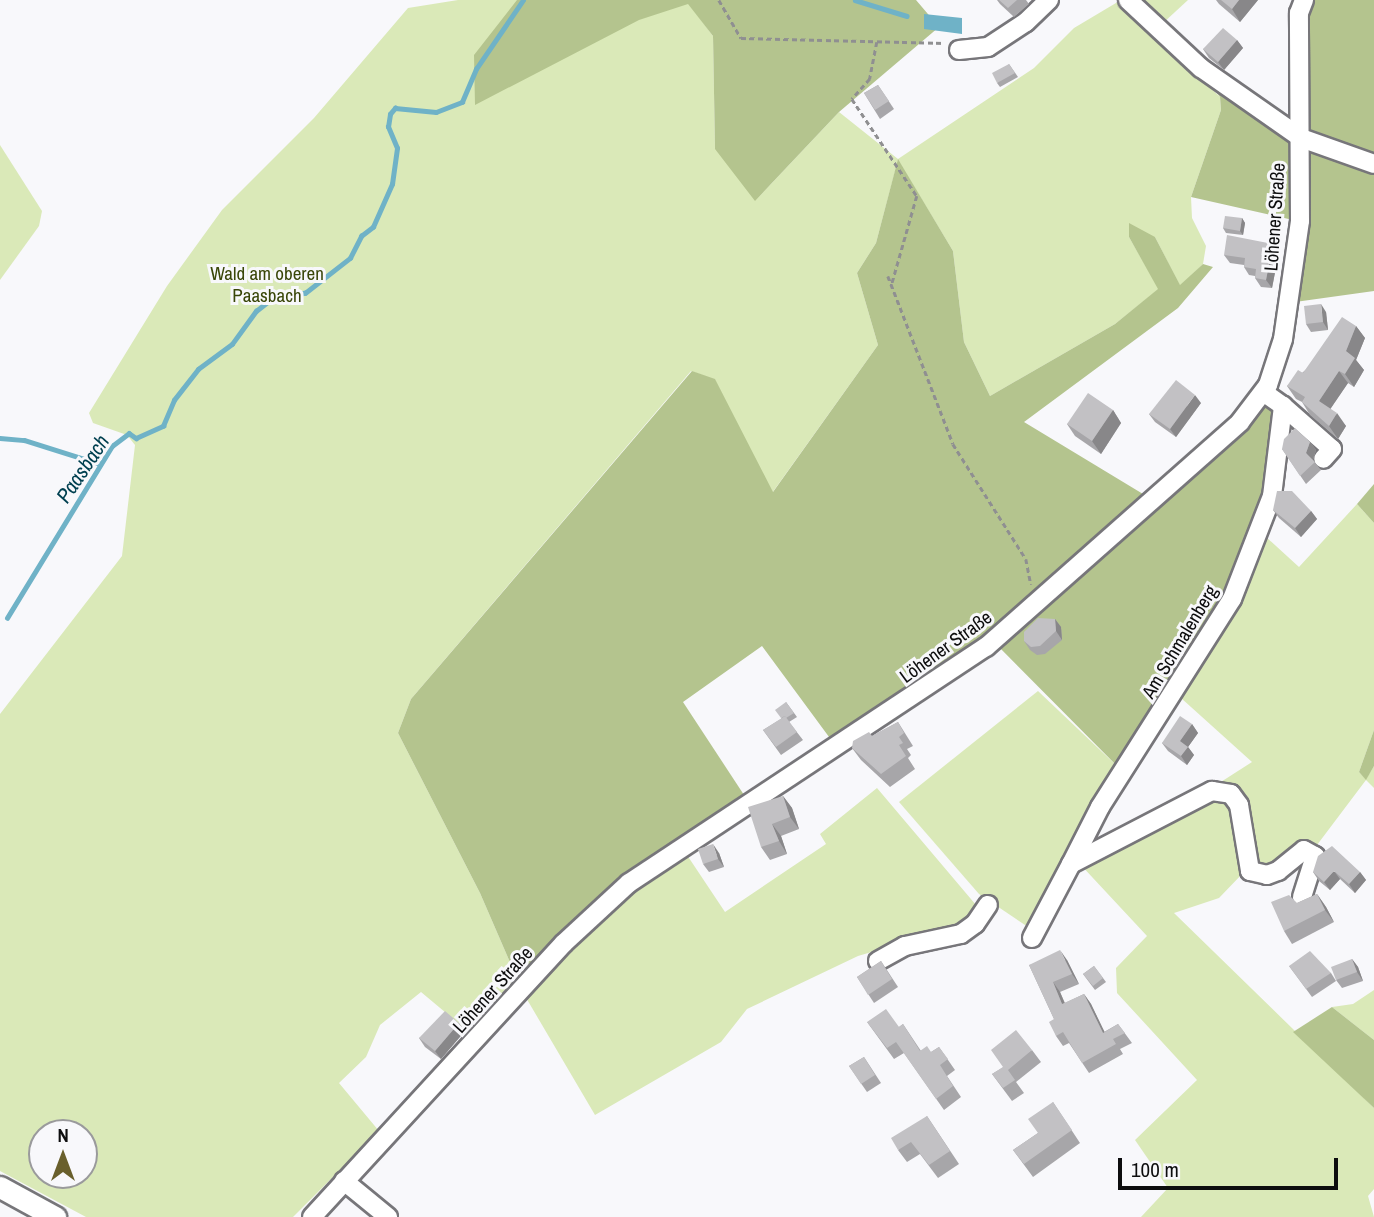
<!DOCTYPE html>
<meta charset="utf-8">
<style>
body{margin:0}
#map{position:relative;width:1374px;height:1217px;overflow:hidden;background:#f8f8fb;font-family:"Archivo Narrow",sans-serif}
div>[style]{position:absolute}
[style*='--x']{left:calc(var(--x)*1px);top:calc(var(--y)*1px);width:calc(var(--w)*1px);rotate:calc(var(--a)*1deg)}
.green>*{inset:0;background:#dae9b8}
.forest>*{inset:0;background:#b4c48e}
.water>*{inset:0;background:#6fb2c7}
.stream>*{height:4.5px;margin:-2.25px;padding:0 2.25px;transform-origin:2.25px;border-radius:2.25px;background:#6fb2c7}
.path>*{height:2.5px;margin-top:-1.25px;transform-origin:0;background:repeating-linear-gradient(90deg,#8f8f91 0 5px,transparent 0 8.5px)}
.roads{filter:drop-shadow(2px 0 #77767a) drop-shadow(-2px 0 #77767a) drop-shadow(0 2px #77767a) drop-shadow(0 -2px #77767a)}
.minor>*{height:18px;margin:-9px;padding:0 9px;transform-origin:9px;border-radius:9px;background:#fff}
.major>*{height:21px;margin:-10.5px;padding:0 10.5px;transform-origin:10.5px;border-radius:10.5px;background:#fff}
.wall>*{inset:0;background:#a7a6a9}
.shaded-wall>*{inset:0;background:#888789}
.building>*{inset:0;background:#c2c1c4}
span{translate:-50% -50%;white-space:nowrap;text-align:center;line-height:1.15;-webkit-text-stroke:6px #f8f8fb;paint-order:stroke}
.street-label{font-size:19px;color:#0d0d0e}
.park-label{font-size:19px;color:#394608}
.water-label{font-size:21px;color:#014050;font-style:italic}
.north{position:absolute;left:28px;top:1119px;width:70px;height:70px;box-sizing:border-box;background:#f8f8fb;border:2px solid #9a9a9c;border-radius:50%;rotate:0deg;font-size:19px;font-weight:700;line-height:28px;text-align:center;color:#0d0d0e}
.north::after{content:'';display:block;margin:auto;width:24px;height:32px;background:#695f2c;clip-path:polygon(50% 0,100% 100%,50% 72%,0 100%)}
.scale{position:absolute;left:1118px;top:1158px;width:220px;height:32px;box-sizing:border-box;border:4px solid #0d0d0e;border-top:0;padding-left:9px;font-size:21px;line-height:24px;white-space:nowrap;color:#0d0d0e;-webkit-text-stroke:5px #f8f8fb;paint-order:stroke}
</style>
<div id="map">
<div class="green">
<div style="clip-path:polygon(evenodd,458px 0,865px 0,883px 57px,755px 201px,839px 112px,898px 159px,1034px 68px,1074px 28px,1121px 0,1220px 97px,1221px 110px,1191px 197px,1192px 218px,1206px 246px,1203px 264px,1180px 286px,1155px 237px,1129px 237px,1159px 289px,1115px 324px,990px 396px,964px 342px,953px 251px,898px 160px,876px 243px,857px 273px,878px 345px,772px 493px,715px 380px,691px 371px,411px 699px,398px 733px,480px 893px,516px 976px,470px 1033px,421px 992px,380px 1025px,366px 1057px,339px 1083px,379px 1131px,293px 1217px,86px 1217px,0 1171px,0 714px,122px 556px,135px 445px,127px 435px,93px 423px,89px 413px,167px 286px,222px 210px,314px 118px,408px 8px,458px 0,693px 9px,720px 41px,715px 149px,713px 36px,693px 9px,458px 0,42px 1133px,84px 1133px,84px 1175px,42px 1175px,42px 1133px)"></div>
<div style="clip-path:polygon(1133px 0,1188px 0,1162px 24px)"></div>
<div style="clip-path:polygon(0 145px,42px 211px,39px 226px,0 280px)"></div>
<div style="clip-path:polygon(1357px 504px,1374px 523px,1374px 730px,1359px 772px,1366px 779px,1374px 766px,1374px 788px,1366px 780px,1317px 845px,1308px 842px,1277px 867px,1260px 871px,1243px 807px,1213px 787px,1252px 762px,1181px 698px,1221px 634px,1265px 536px,1299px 567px)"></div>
<div style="clip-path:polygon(1038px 691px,1118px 767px,1036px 925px,1025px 925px,979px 894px,899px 802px)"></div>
<div style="clip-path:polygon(877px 788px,976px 905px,979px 910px,973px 922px,858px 956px,747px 1009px,721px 1042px,595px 1115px,525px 996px,634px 889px,685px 852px,725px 912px,826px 844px,820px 834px)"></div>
<div style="clip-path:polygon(1214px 794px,1229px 797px,1244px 872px,1219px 898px,1174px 913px,1374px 1108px,1374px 1189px,1368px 1196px,1374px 1217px,1141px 1217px,1168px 1188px,1135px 1140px,1197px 1080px,1117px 993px,1116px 968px,1147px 936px,1079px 863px)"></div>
<div style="clip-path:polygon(1374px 990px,1374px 1040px,1332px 1007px,1353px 1004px)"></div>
</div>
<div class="forest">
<div style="clip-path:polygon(517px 0,916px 0,939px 27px,839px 112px,755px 201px,715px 149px,713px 36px,688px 4px,639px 20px,475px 105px,474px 55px)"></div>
<div style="clip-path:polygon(1310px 0,1374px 0,1374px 291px,1295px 302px,1310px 198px,1306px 18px)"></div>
<div style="clip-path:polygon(1204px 76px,1297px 140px,1293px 220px,1191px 197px,1221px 110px,1220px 97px)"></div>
<div style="clip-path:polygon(898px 159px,953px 251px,964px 342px,990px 396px,1115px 324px,1158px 289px,1129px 237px,1129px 223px,1155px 237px,1180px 285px,1203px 264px,1213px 267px,1178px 308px,1024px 422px,1143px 494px,988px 636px,832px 741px,762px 646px,683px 702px,746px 798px,601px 897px,516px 976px,480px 893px,398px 733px,411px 699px,692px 371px,715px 379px,773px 492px,878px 345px,857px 273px,876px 243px)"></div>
<div style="clip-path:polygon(1265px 399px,1274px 411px,1268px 485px,1224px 600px,1118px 767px,997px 645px,1142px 520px)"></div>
<div style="clip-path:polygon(1374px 484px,1374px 523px,1357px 504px)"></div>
<div style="clip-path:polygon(1374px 730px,1374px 766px,1366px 780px,1359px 772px)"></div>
<div style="clip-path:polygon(1332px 1007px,1374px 1040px,1374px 1108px,1293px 1032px)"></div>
</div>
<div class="water">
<div style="clip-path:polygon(924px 14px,962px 18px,962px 34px,924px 29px)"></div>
</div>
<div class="stream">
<div style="--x:855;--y:0;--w:54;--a:17.1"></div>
<div style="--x:0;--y:438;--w:24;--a:5"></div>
<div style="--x:24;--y:440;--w:80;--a:17.5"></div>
<div style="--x:7;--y:618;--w:202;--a:-58.6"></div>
<div style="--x:112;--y:446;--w:21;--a:-37"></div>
<div style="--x:129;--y:433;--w:9;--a:36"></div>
<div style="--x:136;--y:438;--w:30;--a:-24"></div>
<div style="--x:163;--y:426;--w:28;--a:-67"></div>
<div style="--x:174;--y:400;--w:39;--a:-52"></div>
<div style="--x:198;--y:369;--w:42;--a:-36.3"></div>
<div style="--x:232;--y:344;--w:41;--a:-54"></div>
<div style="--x:256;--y:311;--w:16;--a:-38"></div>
<div style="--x:269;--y:301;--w:37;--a:-13"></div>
<div style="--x:305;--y:293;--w:57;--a:-37.9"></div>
<div style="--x:350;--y:258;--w:25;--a:-63"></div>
<div style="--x:361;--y:236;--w:15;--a:-37"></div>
<div style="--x:373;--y:227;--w:47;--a:-66.2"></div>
<div style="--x:392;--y:184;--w:36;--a:-82"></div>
<div style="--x:397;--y:148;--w:23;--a:-113"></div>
<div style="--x:388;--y:127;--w:13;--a:-81"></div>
<div style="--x:390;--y:114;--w:8;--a:-50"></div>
<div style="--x:395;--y:108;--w:41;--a:5.6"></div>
<div style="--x:436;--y:112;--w:28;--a:-21"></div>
<div style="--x:462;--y:102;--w:36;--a:-67"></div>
<div style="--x:476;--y:69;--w:83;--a:-55.7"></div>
</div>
<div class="path">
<div style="--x:719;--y:0;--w:44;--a:59.9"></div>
<div style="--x:741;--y:38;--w:204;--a:1.4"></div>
<div style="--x:877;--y:42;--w:38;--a:101"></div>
<div style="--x:870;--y:79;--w:27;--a:132"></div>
<div style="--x:852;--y:99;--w:117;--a:56.2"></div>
<div style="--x:917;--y:196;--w:91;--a:105.9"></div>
<div style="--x:888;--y:276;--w:180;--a:68.8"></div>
<div style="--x:953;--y:444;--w:136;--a:57.6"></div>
<div style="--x:1026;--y:559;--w:26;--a:79"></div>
</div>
<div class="roads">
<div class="minor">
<div style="--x:1128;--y:0;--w:100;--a:43"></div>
<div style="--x:1201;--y:68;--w:122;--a:35"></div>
<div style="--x:1301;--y:138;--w:77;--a:19.6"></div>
<div style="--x:959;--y:50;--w:29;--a:-6"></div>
<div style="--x:988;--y:47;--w:45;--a:-33.3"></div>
<div style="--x:1026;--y:22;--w:32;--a:-44"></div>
<div style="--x:1283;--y:406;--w:65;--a:41.3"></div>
<div style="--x:1332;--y:449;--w:13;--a:132"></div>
<div style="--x:1071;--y:864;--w:64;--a:-63"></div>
<div style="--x:1100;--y:807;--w:246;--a:-57.6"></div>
<div style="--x:1232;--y:599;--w:110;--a:-68.8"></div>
<div style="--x:1272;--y:496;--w:91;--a:-83"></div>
<div style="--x:1283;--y:406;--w:24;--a:-145"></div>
<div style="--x:1032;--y:938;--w:84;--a:-62.2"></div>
<div style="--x:1071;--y:864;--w:159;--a:-27.4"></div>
<div style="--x:1212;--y:791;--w:19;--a:9"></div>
<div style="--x:1231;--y:794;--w:14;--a:54"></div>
<div style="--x:1239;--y:805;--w:67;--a:80.5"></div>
<div style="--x:1250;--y:871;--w:17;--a:13"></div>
<div style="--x:1267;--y:875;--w:12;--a:-20"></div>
<div style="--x:1278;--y:871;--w:33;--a:-39"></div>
<div style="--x:1304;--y:850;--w:13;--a:29"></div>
<div style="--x:1315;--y:856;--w:43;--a:107.6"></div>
<div style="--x:878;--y:961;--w:31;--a:-29"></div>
<div style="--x:905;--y:946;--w:57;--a:-12.1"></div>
<div style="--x:961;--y:934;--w:17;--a:-36"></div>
<div style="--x:975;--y:924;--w:23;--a:-56"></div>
<div style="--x:344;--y:1181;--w:57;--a:39.3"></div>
<div style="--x:312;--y:1217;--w:372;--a:-47.4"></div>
<div style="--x:564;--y:943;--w:88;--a:-42.7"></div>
<div style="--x:629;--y:883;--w:428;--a:-33.5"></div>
<div style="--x:986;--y:647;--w:339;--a:-41.5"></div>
<div style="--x:1240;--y:422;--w:46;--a:-52.9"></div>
<div style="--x:1268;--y:385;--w:48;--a:-71.9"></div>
<div style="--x:1283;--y:339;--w:119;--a:-81.8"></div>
<div style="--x:1300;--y:221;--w:208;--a:-90.3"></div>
<div style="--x:1299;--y:13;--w:14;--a:-69"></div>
</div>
<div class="major">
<div style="--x:0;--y:1187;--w:63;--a:28.6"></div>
</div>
</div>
<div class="wall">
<div style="clip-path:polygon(997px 0,1026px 0,1029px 4px,1014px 17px,1000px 4px)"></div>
<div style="clip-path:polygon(1216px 0,1258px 0,1240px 22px,1219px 4px)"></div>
<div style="clip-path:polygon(1237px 40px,1243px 48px,1224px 70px,1209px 58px,1203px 49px)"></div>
<div style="clip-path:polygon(1009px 64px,1018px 77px,1000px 87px,997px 83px)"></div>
<div style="clip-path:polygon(878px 85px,894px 109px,880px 119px,864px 93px)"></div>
<div style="clip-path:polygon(1242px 218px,1245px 223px,1243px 235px,1226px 233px,1223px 228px)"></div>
<div style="clip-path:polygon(1273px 244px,1279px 252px,1272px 288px,1261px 287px,1255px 278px,1255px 276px,1249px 275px,1244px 267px,1244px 265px,1230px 263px,1224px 255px)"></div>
<div style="clip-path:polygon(1326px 312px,1328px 330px,1311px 332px,1306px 324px)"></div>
<div style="clip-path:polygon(1356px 326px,1365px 338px,1356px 360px,1364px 370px,1354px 387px,1348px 383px,1330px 409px,1346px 426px,1338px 439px,1310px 415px,1302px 402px,1296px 399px,1287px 386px)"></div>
<div style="clip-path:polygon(1201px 403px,1176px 437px,1155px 422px,1149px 414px)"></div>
<div style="clip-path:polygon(1113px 410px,1121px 423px,1101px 454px,1075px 436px,1067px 424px)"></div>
<div style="clip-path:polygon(1310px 442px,1316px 450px,1313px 460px,1321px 470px,1306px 484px,1282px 449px)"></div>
<div style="clip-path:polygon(1273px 510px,1311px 511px,1317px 519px,1301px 537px,1279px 518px)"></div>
<div style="clip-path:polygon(1055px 619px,1061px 627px,1062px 640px,1045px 654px,1037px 655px,1030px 650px,1024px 641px)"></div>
<div style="clip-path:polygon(786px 702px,797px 717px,789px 722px,803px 740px,781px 755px,763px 730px,781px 719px)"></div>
<div style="clip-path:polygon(898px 722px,913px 746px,907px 749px,911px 755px,908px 758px,915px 769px,890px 787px,861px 760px,852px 748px,872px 736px)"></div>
<div style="clip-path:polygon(1192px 724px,1198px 733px,1188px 747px,1194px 755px,1187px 765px,1168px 751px,1162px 743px)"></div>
<div style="clip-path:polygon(783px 796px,792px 808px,799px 829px,781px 836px,787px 854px,770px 860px,761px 847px)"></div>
<div style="clip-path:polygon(719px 853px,724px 867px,709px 872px,703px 864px)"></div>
<div style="clip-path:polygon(1313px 872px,1360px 872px,1366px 880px,1355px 893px,1340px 879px,1330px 890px,1319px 881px)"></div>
<div style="clip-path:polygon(1317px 894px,1326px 907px,1334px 922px,1292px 944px,1284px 931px,1297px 903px)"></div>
<div style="clip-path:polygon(1352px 959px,1358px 967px,1363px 981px,1342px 988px,1336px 980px)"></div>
<div style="clip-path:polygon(1067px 960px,1079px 984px,1060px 992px,1065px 1003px,1084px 994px,1091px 1004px,1104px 1032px,1118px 1024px,1132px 1043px,1120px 1049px,1123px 1054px,1089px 1073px,1069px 1043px,1063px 1046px,1056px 1036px,1054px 1019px,1029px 965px)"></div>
<div style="clip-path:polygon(881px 961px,898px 987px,874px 1003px,857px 977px)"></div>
<div style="clip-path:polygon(1094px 966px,1106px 982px,1095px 990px,1083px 974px)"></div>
<div style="clip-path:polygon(1289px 966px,1331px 973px,1336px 981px,1312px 997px)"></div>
<div style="clip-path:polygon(867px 1022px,899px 1027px,903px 1024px,921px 1051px,931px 1052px,939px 1047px,955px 1070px,947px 1076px,961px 1097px,944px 1110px,904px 1053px,894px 1059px)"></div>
<div style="clip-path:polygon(459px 1023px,465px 1031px,441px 1059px,425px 1047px,419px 1038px)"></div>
<div style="clip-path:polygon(1032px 1050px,1041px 1062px,1016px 1082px,1024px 1093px,1012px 1101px,992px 1074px)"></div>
<div style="clip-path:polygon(864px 1057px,881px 1083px,867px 1092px,849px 1066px)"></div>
<div style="clip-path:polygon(1053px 1102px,1080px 1143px,1033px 1177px,1013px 1150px,1038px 1133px)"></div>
<div style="clip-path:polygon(927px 1116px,959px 1164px,938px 1178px,920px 1154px,907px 1162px,898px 1150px)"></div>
</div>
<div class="shaded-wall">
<div style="clip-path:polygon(1239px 0,1258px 0,1240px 22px,1232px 9px)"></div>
<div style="clip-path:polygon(1237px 40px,1243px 48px,1224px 70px,1218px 62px)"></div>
<div style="clip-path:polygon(1242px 218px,1245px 223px,1243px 235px,1240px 231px)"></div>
<div style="clip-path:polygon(1273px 244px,1279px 252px,1272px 288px,1266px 280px)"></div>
<div style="clip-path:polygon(1321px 304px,1326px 312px,1328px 330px,1323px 322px)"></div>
<div style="clip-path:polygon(1356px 326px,1365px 338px,1356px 360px,1364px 370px,1354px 387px,1345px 374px,1346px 351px)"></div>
<div style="clip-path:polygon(1339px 371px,1348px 383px,1327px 414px,1319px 401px)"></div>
<div style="clip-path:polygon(1195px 395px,1201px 403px,1176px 437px,1170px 429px)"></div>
<div style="clip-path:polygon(1113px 410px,1121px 423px,1101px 454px,1092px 441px)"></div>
<div style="clip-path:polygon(1337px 413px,1346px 426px,1338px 439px,1329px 426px)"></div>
<div style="clip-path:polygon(1310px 442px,1316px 450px,1312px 462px,1306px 453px)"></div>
<div style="clip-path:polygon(1311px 511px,1317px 519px,1301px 537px,1295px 528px)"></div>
<div style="clip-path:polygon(1055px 619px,1061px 627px,1062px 640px,1056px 631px)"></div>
<div style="clip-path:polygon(1192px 724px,1198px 733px,1188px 747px,1194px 755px,1187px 765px,1181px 756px,1180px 741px)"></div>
<div style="clip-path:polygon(783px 796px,792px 808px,799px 829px,790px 817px)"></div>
<div style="clip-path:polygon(772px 824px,781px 836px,787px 854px,779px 841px)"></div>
<div style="clip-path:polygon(713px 844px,719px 853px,724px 867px,718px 859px)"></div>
<div style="clip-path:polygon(1334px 871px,1340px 879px,1330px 890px,1324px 882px)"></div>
<div style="clip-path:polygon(1360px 872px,1366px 880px,1355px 893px,1349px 884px)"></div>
<div style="clip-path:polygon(1317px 894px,1326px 907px,1334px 922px,1325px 910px)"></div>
<div style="clip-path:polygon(1060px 950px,1067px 960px,1079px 984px,1072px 974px)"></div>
<div style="clip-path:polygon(1352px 959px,1358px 967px,1363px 981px,1357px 972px)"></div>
<div style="clip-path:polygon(1053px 982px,1060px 992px,1069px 1014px,1062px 1004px)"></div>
<div style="clip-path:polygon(1084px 994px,1091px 1004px,1110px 1043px,1103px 1033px)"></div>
<div style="clip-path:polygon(459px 1023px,465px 1031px,441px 1059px,435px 1051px)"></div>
</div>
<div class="building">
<div style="clip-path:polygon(999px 0,1017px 0,1008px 8px)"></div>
<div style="clip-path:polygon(1221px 0,1239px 0,1232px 9px)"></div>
<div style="clip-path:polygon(1223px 28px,1237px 40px,1218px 62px,1203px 49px)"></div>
<div style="clip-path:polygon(1009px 64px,1015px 73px,997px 83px,992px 73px)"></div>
<div style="clip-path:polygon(878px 85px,889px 101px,875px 110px,864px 93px)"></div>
<div style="clip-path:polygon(1225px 216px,1242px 218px,1240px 231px,1223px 228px)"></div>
<div style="clip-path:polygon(1227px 235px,1273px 244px,1266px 280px,1255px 278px,1256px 269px,1244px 267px,1245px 258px,1224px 255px)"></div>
<div style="clip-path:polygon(1321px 304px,1323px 322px,1306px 324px,1304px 306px)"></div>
<div style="clip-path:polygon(1342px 317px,1356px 326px,1346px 351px,1355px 358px,1345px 374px,1339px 371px,1319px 401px,1337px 413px,1329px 426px,1302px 402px,1305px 397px,1287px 386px,1298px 370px,1303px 373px)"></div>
<div style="clip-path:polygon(1176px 380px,1195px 395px,1170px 429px,1149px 414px)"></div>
<div style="clip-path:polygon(1088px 393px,1113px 410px,1092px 441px,1067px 424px)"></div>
<div style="clip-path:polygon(1295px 428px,1310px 442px,1306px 453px,1315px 462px,1300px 476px,1282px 449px,1284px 439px)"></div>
<div style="clip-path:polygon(1277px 491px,1292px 491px,1311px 511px,1295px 528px,1273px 510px)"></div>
<div style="clip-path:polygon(1038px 618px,1055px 619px,1056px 631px,1040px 646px,1031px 647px,1024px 641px,1024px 632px)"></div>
<div style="clip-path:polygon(786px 702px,794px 713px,786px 718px,785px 716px,781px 718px,775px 710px)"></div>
<div style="clip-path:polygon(785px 716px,797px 732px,776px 747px,763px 730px)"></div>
<div style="clip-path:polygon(1180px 716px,1192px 724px,1180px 741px,1188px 747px,1181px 756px,1162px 743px)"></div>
<div style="clip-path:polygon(898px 722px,904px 733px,899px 737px,903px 743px,899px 745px,906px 756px,881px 774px,852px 748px,853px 741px,869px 732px,872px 736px)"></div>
<div style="clip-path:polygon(783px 796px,790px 817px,772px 824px,779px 841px,761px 847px,748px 807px)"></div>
<div style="clip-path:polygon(713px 844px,718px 859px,703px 864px,698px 849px)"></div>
<div style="clip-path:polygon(1332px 846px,1360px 872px,1349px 884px,1334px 871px,1324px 882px,1313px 872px,1318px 856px)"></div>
<div style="clip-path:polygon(1317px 894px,1325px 910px,1284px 931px,1271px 902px,1289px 895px,1297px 903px)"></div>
<div style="clip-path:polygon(1060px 950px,1072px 974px,1053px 982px,1062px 1004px,1084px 994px,1103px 1033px,1118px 1024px,1125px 1033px,1113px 1039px,1116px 1044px,1082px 1063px,1063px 1032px,1056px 1036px,1049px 1022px,1054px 1019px,1029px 965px)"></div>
<div style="clip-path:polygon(1310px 951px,1331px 973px,1306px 989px,1289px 966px)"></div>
<div style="clip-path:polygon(1352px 959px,1357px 972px,1336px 980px,1331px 967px)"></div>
<div style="clip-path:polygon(881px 961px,892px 979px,868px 995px,857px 977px)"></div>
<div style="clip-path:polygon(1094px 966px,1103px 978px,1093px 986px,1083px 974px)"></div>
<div style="clip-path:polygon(886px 1009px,899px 1027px,903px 1024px,920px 1051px,927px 1046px,931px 1052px,939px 1047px,948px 1059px,940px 1065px,953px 1086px,936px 1099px,896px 1042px,887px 1048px,867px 1022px)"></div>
<div style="clip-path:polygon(445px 1011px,459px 1023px,435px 1051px,419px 1038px)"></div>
<div style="clip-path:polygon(1016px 1030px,1032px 1050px,1008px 1070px,1015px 1080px,1003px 1088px,992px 1074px,1003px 1067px,991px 1050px)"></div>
<div style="clip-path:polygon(864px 1057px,875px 1075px,861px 1084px,849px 1066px)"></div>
<div style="clip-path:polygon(1053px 1102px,1072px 1130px,1024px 1164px,1013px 1150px,1038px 1133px,1028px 1119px)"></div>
<div style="clip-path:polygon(927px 1116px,950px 1151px,929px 1165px,911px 1142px,898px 1150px,891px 1138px)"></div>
</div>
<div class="street-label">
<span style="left:1275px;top:217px;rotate:-86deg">Löhener Straße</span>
<span style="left:1180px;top:642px;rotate:-59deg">Am Schmalenberg</span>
<span style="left:946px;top:647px;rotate:-36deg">Löhener Straße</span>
<span style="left:493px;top:990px;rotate:-48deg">Löhener Straße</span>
</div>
<div class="park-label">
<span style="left:267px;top:285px">Wald am oberen<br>Paasbach</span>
</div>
<div class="water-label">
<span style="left:83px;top:469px;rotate:-56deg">Paasbach</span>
</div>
<div class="north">N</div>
<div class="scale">100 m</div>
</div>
